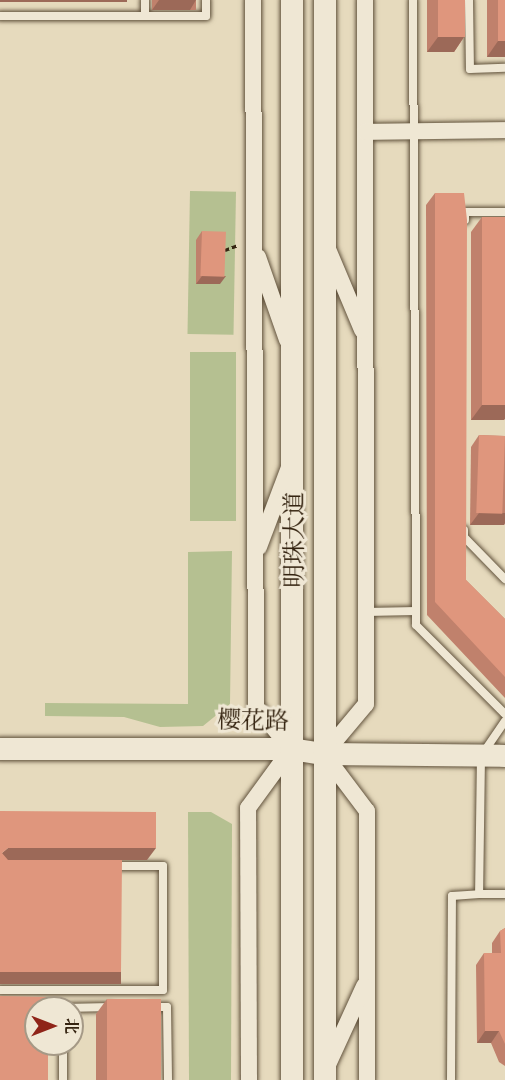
<!DOCTYPE html>
<meta charset="utf-8">
<style>
body{margin:0}
#map{position:relative;width:505px;height:1080px;overflow:hidden;background:#e6dabd;font-family:Vollkorn,"Noto Serif SC",serif}
div>[style]{position:absolute}
.green>*{inset:0;background:#b5c091;transform-origin:0 0}
.path>*{height:3px;margin-top:-1.5px;transform-origin:0;background:repeating-linear-gradient(90deg,#352411 0 4.5px,transparent 0 7.5px)}
.roads{filter:drop-shadow(0 0 2px #61523c) drop-shadow(0 0 2px #61523c)}
.lane>*{height:8px;margin:-4px;padding:0 4px;transform-origin:4px;border-radius:4px;background:#efe7d4}
.street>*{height:16px;margin:-8px;padding:0 8px;transform-origin:8px;border-radius:8px;background:#efe7d4}
.secondary>*{height:22px;margin:-11px;padding:0 11px;transform-origin:11px;border-radius:11px;background:#efe7d4}
.wall>*{inset:0;background:#c0816c;transform-origin:0 0}
.shaded-wall>*{inset:0;background:#9c6958;transform-origin:0 0}
.building>*{inset:0;background:#df967d;transform-origin:0 0}
span{translate:-50% -50%;white-space:nowrap;text-align:center;line-height:1.15;-webkit-text-stroke:6px #efe7d4;paint-order:stroke}
.street-label{font-size:24px;color:#352411}
.north{position:absolute;left:24px;top:996px;width:60px;height:60px;box-sizing:border-box;background:#efe7d4;border:2px solid #a59986;border-radius:50%;rotate:90deg;font-size:16px;font-weight:700;line-height:24px;text-align:center;color:#352411}
.north::after{content:'';display:block;margin:auto;width:21px;height:27px;background:#8f2418;clip-path:polygon(50% 0,100% 100%,50% 72%,0 100%)}
</style>
<div id="map">
<div class="green">
<div style="left:190px;top:191px;width:46px;height:143px;rotate:1deg"></div>
<div style="left:190px;top:352px;width:46px;height:169px"></div>
<div style="clip-path:polygon(232px 551px,230px 704px,203px 726px,160px 727px,124px 717px,45px 716px,45px 703px,188px 704px,188px 552px)"></div>
<div style="clip-path:polygon(188px 812px,211px 812px,232px 824px,231px 1080px,189px 1080px)"></div>
</div>
<div class="path">
<div style="left:225px;top:250px;width:14px;rotate:-21deg"></div>
</div>
<div class="roads">
<div class="lane">
<div style="left:413px;top:0;width:625px;rotate:89.72deg"></div>
<div style="left:416px;top:625px;width:126px;rotate:45deg"></div>
<div style="left:469px;top:0;width:69px;rotate:89.2deg"></div>
<div style="left:470px;top:69px;width:35px;rotate:-2deg"></div>
<div style="left:0;top:16px;width:206px"></div>
<div style="left:206px;top:16px;width:16px;rotate:-90deg"></div>
<div style="left:145px;top:16px;width:16px;rotate:-90deg"></div>
<div style="left:465px;top:220px;width:8px;rotate:-90deg"></div>
<div style="left:465px;top:212px;width:40px"></div>
<div style="left:464px;top:530px;width:7px;rotate:90deg"></div>
<div style="left:464px;top:537px;width:59px;rotate:45.7deg"></div>
<div style="left:366px;top:612px;width:50px;rotate:-1.1deg"></div>
<div style="left:505px;top:721px;width:42px;rotate:124.4deg"></div>
<div style="left:481px;top:756px;width:138px;rotate:90.8deg"></div>
<div style="left:479px;top:894px;width:26px"></div>
<div style="left:0;top:990px;width:163px"></div>
<div style="left:163px;top:990px;width:124px;rotate:-90deg"></div>
<div style="left:163px;top:866px;width:51px;rotate:180deg"></div>
<div style="left:40px;top:1006px;width:23px"></div>
<div style="left:151px;top:1007px;width:16px"></div>
<div style="left:167px;top:1007px;width:73px;rotate:89.2deg"></div>
<div style="left:63px;top:1008px;width:48px;rotate:-1.2deg"></div>
<div style="left:63px;top:1044px;width:36px;rotate:90deg"></div>
<div style="left:451px;top:1080px;width:184px;rotate:-89.7deg"></div>
<div style="left:452px;top:896px;width:27px;rotate:-4deg"></div>
</div>
<div class="street">
<div style="left:365px;top:0;width:704px;rotate:89.92deg"></div>
<div style="left:366px;top:704px;width:65px;rotate:130deg"></div>
<div style="left:324px;top:754px;width:71px;rotate:53deg"></div>
<div style="left:367px;top:811px;width:269px;rotate:90deg"></div>
<div style="left:365px;top:132px;width:140px;rotate:-0.8deg"></div>
<div style="left:328px;top:249px;width:88px;rotate:67.2deg"></div>
<div style="left:258px;top:257px;width:88px;rotate:70.7deg"></div>
<div style="left:259px;top:547px;width:82px;rotate:-69.4deg"></div>
<div style="left:327px;top:1067px;width:89px;rotate:-65.4deg"></div>
<div style="left:249px;top:1080px;width:272px;rotate:-90.2deg"></div>
<div style="left:248px;top:808px;width:73px;rotate:-53.9deg"></div>
<div style="left:291px;top:749px;width:55px;rotate:-129.8deg"></div>
<div style="left:256px;top:707px;width:707px;rotate:-90.24deg"></div>
</div>
<div class="secondary">
<div style="left:0;top:749px;width:291px"></div>
<div style="left:291px;top:749px;width:33px;rotate:9deg"></div>
<div style="left:324px;top:754px;width:181px;rotate:0.6deg"></div>
<div style="left:292px;top:1080px;width:1080px;rotate:-90deg"></div>
<div style="left:325px;top:1080px;width:1080px;rotate:-90deg"></div>
</div>
</div>
<div class="wall">
<div style="left:152px;top:0;width:44px;height:10px"></div>
<div style="clip-path:polygon(427px 0,465px 0,464px 37px,454px 52px,427px 52px)"></div>
<div style="left:487px;top:0;width:18px;height:57px"></div>
<div style="clip-path:polygon(435px 193px,466px 580px,505px 619px,505px 698px,427px 615px,426px 205px)"></div>
<div style="clip-path:polygon(482px 217px,505px 217px,504px 420px,471px 420px,471px 232px)"></div>
<div style="clip-path:polygon(202px 231px,220px 284px,196px 284px,196px 240px)"></div>
<div style="clip-path:polygon(479px 435px,505px 436px,505px 523px,504px 525px,470px 525px,471px 447px)"></div>
<div style="clip-path:polygon(505px 928px,505px 1066px,499px 1062px,491px 1043px,477px 1043px,476px 965px,484px 953px,492px 953px,492px 943px,500px 931px)"></div>
<div style="clip-path:polygon(107px 999px,160px 1080px,96px 1080px,96px 1014px)"></div>
</div>
<div class="shaded-wall">
<div style="left:0;top:0;width:127px;height:2px"></div>
<div style="clip-path:polygon(159px 0,196px 0,190px 10px,152px 10px)"></div>
<div style="clip-path:polygon(438px 37px,464px 37px,454px 52px,427px 52px)"></div>
<div style="clip-path:polygon(498px 41px,505px 41px,505px 57px,487px 57px)"></div>
<div style="clip-path:polygon(202px 276px,226px 276px,220px 284px,196px 284px)"></div>
<div style="clip-path:polygon(482px 405px,505px 405px,505px 419px,504px 420px,471px 420px)"></div>
<div style="clip-path:polygon(479px 513px,505px 513px,505px 523px,504px 525px,470px 525px)"></div>
<div style="clip-path:polygon(8px 848px,156px 848px,147px 860px,0 860px,2px 853px)"></div>
<div style="left:0;top:972px;width:121px;height:12px"></div>
<div style="clip-path:polygon(485px 1031px,499px 1031px,491px 1043px,477px 1043px)"></div>
</div>
<div class="building">
<div style="left:438px;top:0;width:27px;height:37px"></div>
<div style="left:498px;top:0;width:7px;height:41px"></div>
<div style="clip-path:polygon(435px 193px,464px 193px,467px 220px,466px 580px,505px 619px,505px 677px,435px 602px)"></div>
<div style="left:482px;top:217px;width:23px;height:188px"></div>
<div style="left:202px;top:231px;width:24px;height:45px;rotate:2deg"></div>
<div style="left:479px;top:435px;width:26px;height:78px;rotate:2deg"></div>
<div style="clip-path:polygon(0 811px,156px 812px,156px 848px,8px 848px,2px 853px,8px 860px,122px 860px,121px 972px,0 972px)"></div>
<div style="clip-path:polygon(505px 928px,505px 1044px,499px 1031px,485px 1031px,484px 953px,501px 953px,500px 931px)"></div>
<div style="clip-path:polygon(0 996px,48px 997px,48px 1008px,36px 1008px,36px 1044px,48px 1044px,48px 1080px,0 1080px)"></div>
<div style="left:107px;top:999px;width:54px;height:81px"></div>
</div>
<div class="street-label">
<span style="left:297px;top:540px;rotate:-90deg">明珠大道</span>
<span style="left:253px;top:723px;rotate:1deg">樱花路</span>
</div>
<div class="north">北</div>
</div>
